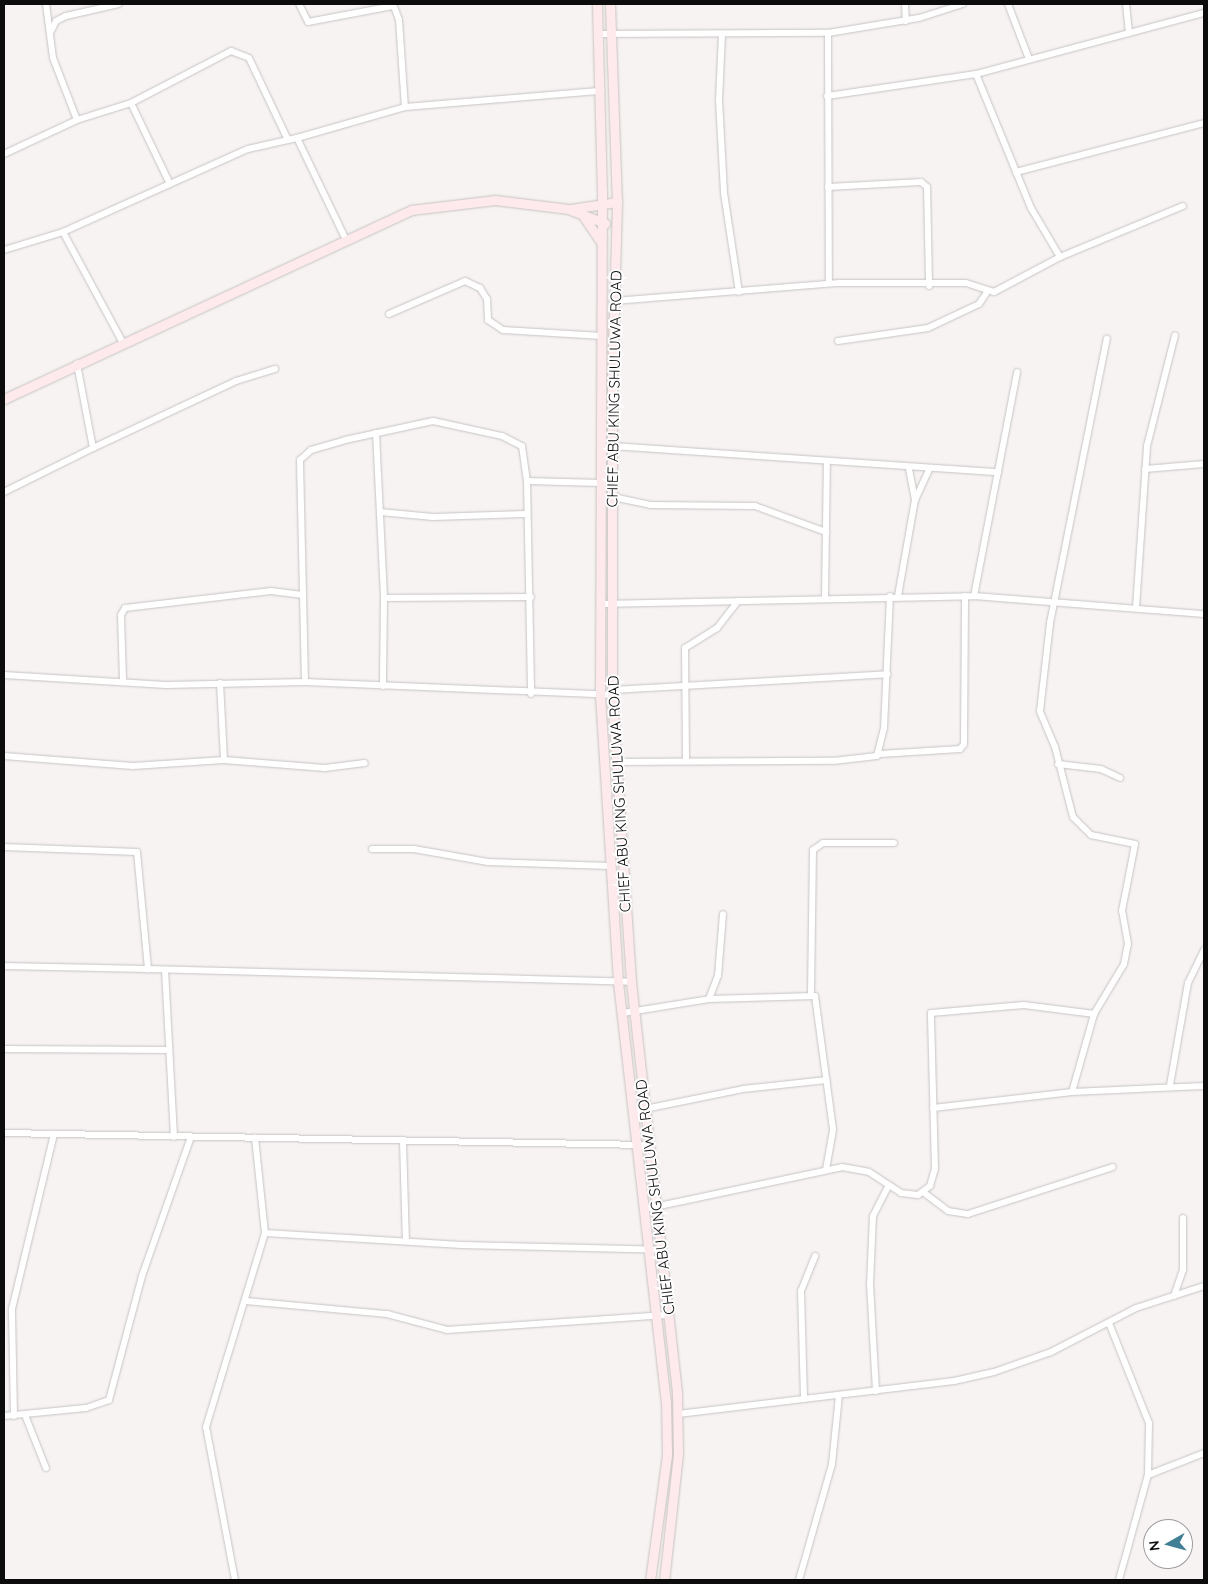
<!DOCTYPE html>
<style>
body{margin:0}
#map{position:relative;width:1208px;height:1584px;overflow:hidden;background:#f7f3f3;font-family:Quicksand,sans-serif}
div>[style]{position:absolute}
.roads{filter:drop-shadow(0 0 1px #c7c3c3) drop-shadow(0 0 1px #c7c3c3)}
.street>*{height:6px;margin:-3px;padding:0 3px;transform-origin:3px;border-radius:3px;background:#fff}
.secondary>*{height:9px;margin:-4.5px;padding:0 4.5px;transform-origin:4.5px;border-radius:4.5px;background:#feeaec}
span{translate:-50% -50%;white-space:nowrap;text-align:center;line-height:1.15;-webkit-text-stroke:4px #fff;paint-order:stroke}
.street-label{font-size:15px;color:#0d0c0c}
.frame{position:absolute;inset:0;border:5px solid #0d0c0c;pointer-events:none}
.north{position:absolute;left:1143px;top:1519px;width:50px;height:50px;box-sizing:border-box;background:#fff;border:1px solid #9e9e9e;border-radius:50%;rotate:263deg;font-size:14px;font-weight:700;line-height:20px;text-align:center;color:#0d0c0c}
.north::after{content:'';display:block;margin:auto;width:18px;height:22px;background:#417f94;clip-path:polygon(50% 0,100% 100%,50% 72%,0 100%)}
</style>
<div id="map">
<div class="roads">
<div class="street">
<div style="left:46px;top:4px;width:54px;rotate:82.6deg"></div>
<div style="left:53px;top:58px;width:66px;rotate:68.8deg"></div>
<div style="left:299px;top:4px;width:20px;rotate:63deg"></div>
<div style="left:308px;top:22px;width:86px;rotate:-10.7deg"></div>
<div style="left:393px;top:4px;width:17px;rotate:69deg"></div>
<div style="left:399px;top:20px;width:87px;rotate:86.1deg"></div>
<div style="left:905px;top:4px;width:17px;rotate:87deg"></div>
<div style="left:1008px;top:4px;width:59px;rotate:69.1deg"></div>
<div style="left:1126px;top:4px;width:29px;rotate:84deg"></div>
<div style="left:50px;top:33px;width:13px;rotate:-63deg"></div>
<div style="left:56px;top:21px;width:11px;rotate:-27deg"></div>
<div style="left:66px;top:16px;width:54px;rotate:-12.8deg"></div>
<div style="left:828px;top:33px;width:250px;rotate:89.8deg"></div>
<div style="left:599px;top:34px;width:229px;rotate:-0.3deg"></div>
<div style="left:828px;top:33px;width:92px;rotate:-9.4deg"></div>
<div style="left:919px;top:18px;width:46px;rotate:-17.7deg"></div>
<div style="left:722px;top:34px;width:66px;rotate:92.6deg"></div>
<div style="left:719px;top:100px;width:93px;rotate:86.9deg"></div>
<div style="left:724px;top:193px;width:100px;rotate:81.4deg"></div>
<div style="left:976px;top:74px;width:145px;rotate:67.7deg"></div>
<div style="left:1031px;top:208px;width:57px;rotate:59.4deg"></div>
<div style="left:827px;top:96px;width:151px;rotate:-8.4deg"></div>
<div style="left:976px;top:74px;width:236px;rotate:-15deg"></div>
<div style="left:131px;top:103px;width:90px;rotate:64.3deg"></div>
<div style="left:297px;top:138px;width:112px;rotate:-16deg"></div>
<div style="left:405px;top:107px;width:197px;rotate:-4.7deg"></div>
<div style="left:4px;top:154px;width:81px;rotate:-25deg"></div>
<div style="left:77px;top:120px;width:57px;rotate:-17.5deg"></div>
<div style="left:131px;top:103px;width:113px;rotate:-27.5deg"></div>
<div style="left:231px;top:51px;width:19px;rotate:21deg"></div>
<div style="left:249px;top:58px;width:89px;rotate:64.6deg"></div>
<div style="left:1016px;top:172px;width:194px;rotate:-14.6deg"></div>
<div style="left:828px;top:187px;width:93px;rotate:-3.1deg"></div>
<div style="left:921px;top:182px;width:8px;rotate:40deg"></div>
<div style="left:927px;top:187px;width:99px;rotate:88.8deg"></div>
<div style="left:63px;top:232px;width:203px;rotate:-24.2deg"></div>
<div style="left:248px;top:149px;width:50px;rotate:-12.7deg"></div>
<div style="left:297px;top:138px;width:113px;rotate:64.3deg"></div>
<div style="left:4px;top:250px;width:62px;rotate:-17deg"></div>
<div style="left:63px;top:232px;width:126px;rotate:61.6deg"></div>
<div style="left:614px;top:301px;width:226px;rotate:-4.6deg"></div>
<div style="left:839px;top:283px;width:127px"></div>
<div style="left:966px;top:283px;width:29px;rotate:18deg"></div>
<div style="left:994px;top:292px;width:75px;rotate:-27.9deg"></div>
<div style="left:1060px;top:257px;width:133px;rotate:-22.5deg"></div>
<div style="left:389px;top:314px;width:83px;rotate:-23.5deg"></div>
<div style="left:465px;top:281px;width:17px;rotate:25deg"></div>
<div style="left:480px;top:288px;width:13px;rotate:58deg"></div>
<div style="left:487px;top:299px;width:21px;rotate:87deg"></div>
<div style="left:488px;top:320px;width:18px;rotate:34deg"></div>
<div style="left:503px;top:330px;width:99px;rotate:3.5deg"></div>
<div style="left:838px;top:341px;width:91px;rotate:-8.2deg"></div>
<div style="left:928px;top:328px;width:56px;rotate:-25.2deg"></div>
<div style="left:979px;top:304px;width:14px;rotate:-56deg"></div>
<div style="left:376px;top:433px;width:165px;rotate:87.2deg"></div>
<div style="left:384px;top:598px;width:88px;rotate:90.7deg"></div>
<div style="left:612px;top:446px;width:387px;rotate:3.9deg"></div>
<div style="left:93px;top:448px;width:158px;rotate:-25.1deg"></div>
<div style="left:236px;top:381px;width:41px;rotate:-17.1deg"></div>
<div style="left:909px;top:469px;width:32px;rotate:79deg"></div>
<div style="left:1145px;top:469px;width:59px;rotate:-4.8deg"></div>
<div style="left:527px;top:481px;width:74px;rotate:1.5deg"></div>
<div style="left:4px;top:492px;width:99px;rotate:-26.3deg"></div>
<div style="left:93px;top:448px;width:86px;rotate:-100.8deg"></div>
<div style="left:613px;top:497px;width:38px;rotate:12deg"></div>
<div style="left:650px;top:505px;width:105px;rotate:0.5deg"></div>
<div style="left:755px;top:506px;width:76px;rotate:20.1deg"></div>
<div style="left:380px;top:512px;width:53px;rotate:5.4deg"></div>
<div style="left:433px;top:517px;width:92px;rotate:-1.9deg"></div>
<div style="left:898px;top:596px;width:97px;rotate:-80deg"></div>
<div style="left:915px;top:500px;width:33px;rotate:-65deg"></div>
<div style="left:974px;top:596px;width:228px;rotate:-79.1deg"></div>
<div style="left:384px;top:598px;width:147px;rotate:-0.4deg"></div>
<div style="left:825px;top:598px;width:137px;rotate:-89.2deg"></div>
<div style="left:601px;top:604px;width:373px;rotate:-1.2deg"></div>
<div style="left:974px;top:596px;width:231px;rotate:4.5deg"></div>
<div style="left:1136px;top:608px;width:162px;rotate:-86.1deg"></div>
<div style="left:1147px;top:446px;width:114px;rotate:-75.8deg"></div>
<div style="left:4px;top:675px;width:162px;rotate:3.5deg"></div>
<div style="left:166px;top:685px;width:139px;rotate:-1.2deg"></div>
<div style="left:305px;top:682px;width:307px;rotate:2.4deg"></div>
<div style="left:123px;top:679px;width:64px;rotate:-91.8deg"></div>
<div style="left:121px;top:615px;width:8px;rotate:-60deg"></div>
<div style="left:125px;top:608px;width:147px;rotate:-6.6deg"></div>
<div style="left:271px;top:591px;width:32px;rotate:7deg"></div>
<div style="left:305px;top:682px;width:222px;rotate:-91.3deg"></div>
<div style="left:300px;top:460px;width:15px;rotate:-42deg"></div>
<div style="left:311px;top:450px;width:35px;rotate:-16deg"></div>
<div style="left:345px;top:440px;width:90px;rotate:-12.2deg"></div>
<div style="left:433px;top:421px;width:71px;rotate:12.3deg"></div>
<div style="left:502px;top:436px;width:22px;rotate:27deg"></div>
<div style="left:522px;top:446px;width:35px;rotate:82deg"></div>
<div style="left:527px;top:481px;width:213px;rotate:88.9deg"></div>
<div style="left:220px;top:683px;width:77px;rotate:87deg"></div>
<div style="left:613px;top:690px;width:275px;rotate:-3.3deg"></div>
<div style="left:880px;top:754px;width:80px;rotate:-3.6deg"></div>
<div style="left:960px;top:749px;width:6px;rotate:-51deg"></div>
<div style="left:964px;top:744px;width:148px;rotate:-89.6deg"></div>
<div style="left:4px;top:756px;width:129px;rotate:4.4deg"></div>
<div style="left:133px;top:766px;width:91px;rotate:-3.8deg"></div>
<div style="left:224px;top:760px;width:101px;rotate:4.5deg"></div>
<div style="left:325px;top:768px;width:40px;rotate:-7.1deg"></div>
<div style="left:686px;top:761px;width:113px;rotate:-90.5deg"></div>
<div style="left:685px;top:648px;width:38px;rotate:-32deg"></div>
<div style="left:717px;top:628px;width:34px;rotate:-52deg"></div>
<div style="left:615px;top:762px;width:218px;rotate:-0.3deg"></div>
<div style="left:833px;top:761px;width:44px;rotate:-6.5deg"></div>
<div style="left:877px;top:756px;width:29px;rotate:-76deg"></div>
<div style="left:884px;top:728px;width:132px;rotate:-87.4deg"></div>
<div style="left:1058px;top:764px;width:43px;rotate:6.6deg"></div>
<div style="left:1101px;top:769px;width:21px;rotate:25deg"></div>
<div style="left:4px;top:847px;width:133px;rotate:2.2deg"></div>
<div style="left:137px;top:852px;width:118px;rotate:84.6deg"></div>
<div style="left:148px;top:969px;width:144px;rotate:-178.8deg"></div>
<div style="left:372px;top:849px;width:42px"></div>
<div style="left:414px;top:849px;width:75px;rotate:10deg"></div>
<div style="left:488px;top:862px;width:122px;rotate:1.9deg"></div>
<div style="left:148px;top:969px;width:483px;rotate:1.5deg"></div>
<div style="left:165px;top:970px;width:167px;rotate:86.9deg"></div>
<div style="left:811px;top:993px;width:143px;rotate:-89.2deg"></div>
<div style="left:813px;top:850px;width:12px;rotate:-35deg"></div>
<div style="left:823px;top:843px;width:71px"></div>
<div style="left:709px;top:999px;width:25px;rotate:-69deg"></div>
<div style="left:718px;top:976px;width:62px;rotate:-85.4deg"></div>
<div style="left:623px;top:1013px;width:87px;rotate:-9.2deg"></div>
<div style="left:709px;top:999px;width:106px;rotate:-1.6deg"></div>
<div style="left:815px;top:996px;width:135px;rotate:82.3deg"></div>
<div style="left:833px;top:1130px;width:40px;rotate:100deg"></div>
<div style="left:4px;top:1049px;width:165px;rotate:0.3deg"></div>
<div style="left:1170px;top:1085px;width:104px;rotate:-80deg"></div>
<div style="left:1188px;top:983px;width:37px;rotate:-64deg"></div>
<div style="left:1072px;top:1092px;width:81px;rotate:-74.2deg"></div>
<div style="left:1094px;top:1014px;width:58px;rotate:-59deg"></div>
<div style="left:1124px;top:964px;width:20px;rotate:-79deg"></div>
<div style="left:1128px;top:944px;width:34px;rotate:-100deg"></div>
<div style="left:1122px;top:911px;width:68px;rotate:-79deg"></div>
<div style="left:1135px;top:844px;width:45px;rotate:-168.4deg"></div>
<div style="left:1091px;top:835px;width:25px;rotate:-135deg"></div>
<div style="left:1073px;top:817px;width:72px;rotate:-104.4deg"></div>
<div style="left:1055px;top:747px;width:39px;rotate:-113deg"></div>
<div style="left:1040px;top:711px;width:89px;rotate:-83.5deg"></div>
<div style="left:1050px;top:623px;width:290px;rotate:-78.7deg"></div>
<div style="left:933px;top:1108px;width:140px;rotate:-6.6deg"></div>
<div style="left:1072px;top:1092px;width:132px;rotate:-2.6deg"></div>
<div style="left:635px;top:1111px;width:110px;rotate:-11.5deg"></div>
<div style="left:743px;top:1089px;width:84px;rotate:-6.1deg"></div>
<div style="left:4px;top:1133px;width:644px;rotate:1.07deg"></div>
<div style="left:403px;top:1142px;width:99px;rotate:88.3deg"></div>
<div style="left:923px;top:1192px;width:31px;rotate:37deg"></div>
<div style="left:948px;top:1211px;width:20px;rotate:9deg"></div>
<div style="left:968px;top:1214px;width:152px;rotate:-18deg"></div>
<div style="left:645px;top:1209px;width:201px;rotate:-12deg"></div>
<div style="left:842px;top:1167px;width:27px;rotate:10deg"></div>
<div style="left:869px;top:1172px;width:38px;rotate:33deg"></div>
<div style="left:901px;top:1193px;width:17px;rotate:7deg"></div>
<div style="left:918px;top:1195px;width:15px;rotate:-37deg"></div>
<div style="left:930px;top:1186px;width:18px;rotate:-74deg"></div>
<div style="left:935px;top:1169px;width:156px;rotate:-91.5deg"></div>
<div style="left:931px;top:1013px;width:93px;rotate:-4.9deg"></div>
<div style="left:1024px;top:1005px;width:71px;rotate:7.3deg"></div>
<div style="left:265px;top:1233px;width:197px;rotate:3.5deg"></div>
<div style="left:462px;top:1245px;width:199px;rotate:1.4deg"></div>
<div style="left:1174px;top:1296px;width:28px;rotate:-71deg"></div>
<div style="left:1183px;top:1270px;width:52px;rotate:-90deg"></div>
<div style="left:246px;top:1301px;width:142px;rotate:5.3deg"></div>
<div style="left:387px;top:1314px;width:62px;rotate:14.9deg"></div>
<div style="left:447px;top:1330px;width:223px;rotate:-3.9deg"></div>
<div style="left:1109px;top:1323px;width:108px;rotate:68.2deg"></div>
<div style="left:1149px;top:1423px;width:52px;rotate:91.1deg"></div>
<div style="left:876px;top:1391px;width:107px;rotate:-93.2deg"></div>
<div style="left:870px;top:1284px;width:68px;rotate:-87.5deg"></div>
<div style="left:873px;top:1216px;width:35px;rotate:-63deg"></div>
<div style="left:804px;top:1399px;width:108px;rotate:-91.6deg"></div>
<div style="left:801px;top:1291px;width:38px;rotate:-68deg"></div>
<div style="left:678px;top:1414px;width:278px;rotate:-6.8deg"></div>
<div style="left:954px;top:1381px;width:41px;rotate:-12.7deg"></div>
<div style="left:994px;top:1372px;width:60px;rotate:-19.3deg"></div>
<div style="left:1051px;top:1352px;width:96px;rotate:-27.4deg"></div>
<div style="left:1136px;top:1308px;width:71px;rotate:-17.9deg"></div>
<div style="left:25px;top:1415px;width:57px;rotate:68.4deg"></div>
<div style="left:4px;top:1416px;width:82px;rotate:-5.6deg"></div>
<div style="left:86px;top:1408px;width:24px;rotate:-19deg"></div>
<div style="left:109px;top:1400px;width:128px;rotate:-75.1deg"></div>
<div style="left:142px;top:1276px;width:147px;rotate:-70.6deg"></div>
<div style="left:14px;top:1416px;width:107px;rotate:-91.1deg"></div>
<div style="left:12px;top:1309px;width:180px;rotate:-76.5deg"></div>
<div style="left:235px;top:1580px;width:156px;rotate:-100.7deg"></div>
<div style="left:206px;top:1427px;width:203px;rotate:-73.1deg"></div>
<div style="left:265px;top:1233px;width:96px;rotate:-96deg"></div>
<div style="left:799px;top:1580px;width:121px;rotate:-74.1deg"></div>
<div style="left:832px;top:1464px;width:69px;rotate:-84.2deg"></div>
<div style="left:1119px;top:1580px;width:109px;rotate:-74.6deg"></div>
<div style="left:1148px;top:1475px;width:60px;rotate:-21.4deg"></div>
</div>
<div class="secondary">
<div style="left:597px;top:4px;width:187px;rotate:88.5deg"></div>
<div style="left:602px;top:191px;width:504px;rotate:90.23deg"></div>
<div style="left:600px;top:695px;width:288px;rotate:86.4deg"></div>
<div style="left:618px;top:982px;width:422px;rotate:83.5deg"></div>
<div style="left:666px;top:1401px;width:54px;rotate:88.9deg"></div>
<div style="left:667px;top:1455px;width:126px;rotate:97.7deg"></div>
<div style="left:610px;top:4px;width:198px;rotate:88deg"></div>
<div style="left:617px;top:202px;width:175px;rotate:91.6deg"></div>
<div style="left:612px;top:377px;width:318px;rotate:90deg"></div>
<div style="left:612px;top:695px;width:288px;rotate:86.2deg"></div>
<div style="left:631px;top:982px;width:414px;rotate:83.6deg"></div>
<div style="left:677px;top:1393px;width:61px;rotate:89.1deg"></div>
<div style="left:678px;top:1454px;width:127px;rotate:96.3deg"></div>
<div style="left:571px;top:209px;width:47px;rotate:-8.7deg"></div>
<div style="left:584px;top:217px;width:29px;rotate:56deg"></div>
<div style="left:4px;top:399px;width:449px;rotate:-24.9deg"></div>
<div style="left:411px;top:210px;width:85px;rotate:-6.8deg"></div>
<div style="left:495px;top:200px;width:74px;rotate:7deg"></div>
<div style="left:568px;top:209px;width:40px;rotate:21deg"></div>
</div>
</div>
<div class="street-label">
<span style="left:614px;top:389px;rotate:-89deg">CHIEF ABU KING SHULUWA ROAD</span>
<span style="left:619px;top:794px;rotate:-93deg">CHIEF ABU KING SHULUWA ROAD</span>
<span style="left:655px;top:1197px;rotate:-97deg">CHIEF ABU KING SHULUWA ROAD</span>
</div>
<div class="frame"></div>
<div class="north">N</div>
</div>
